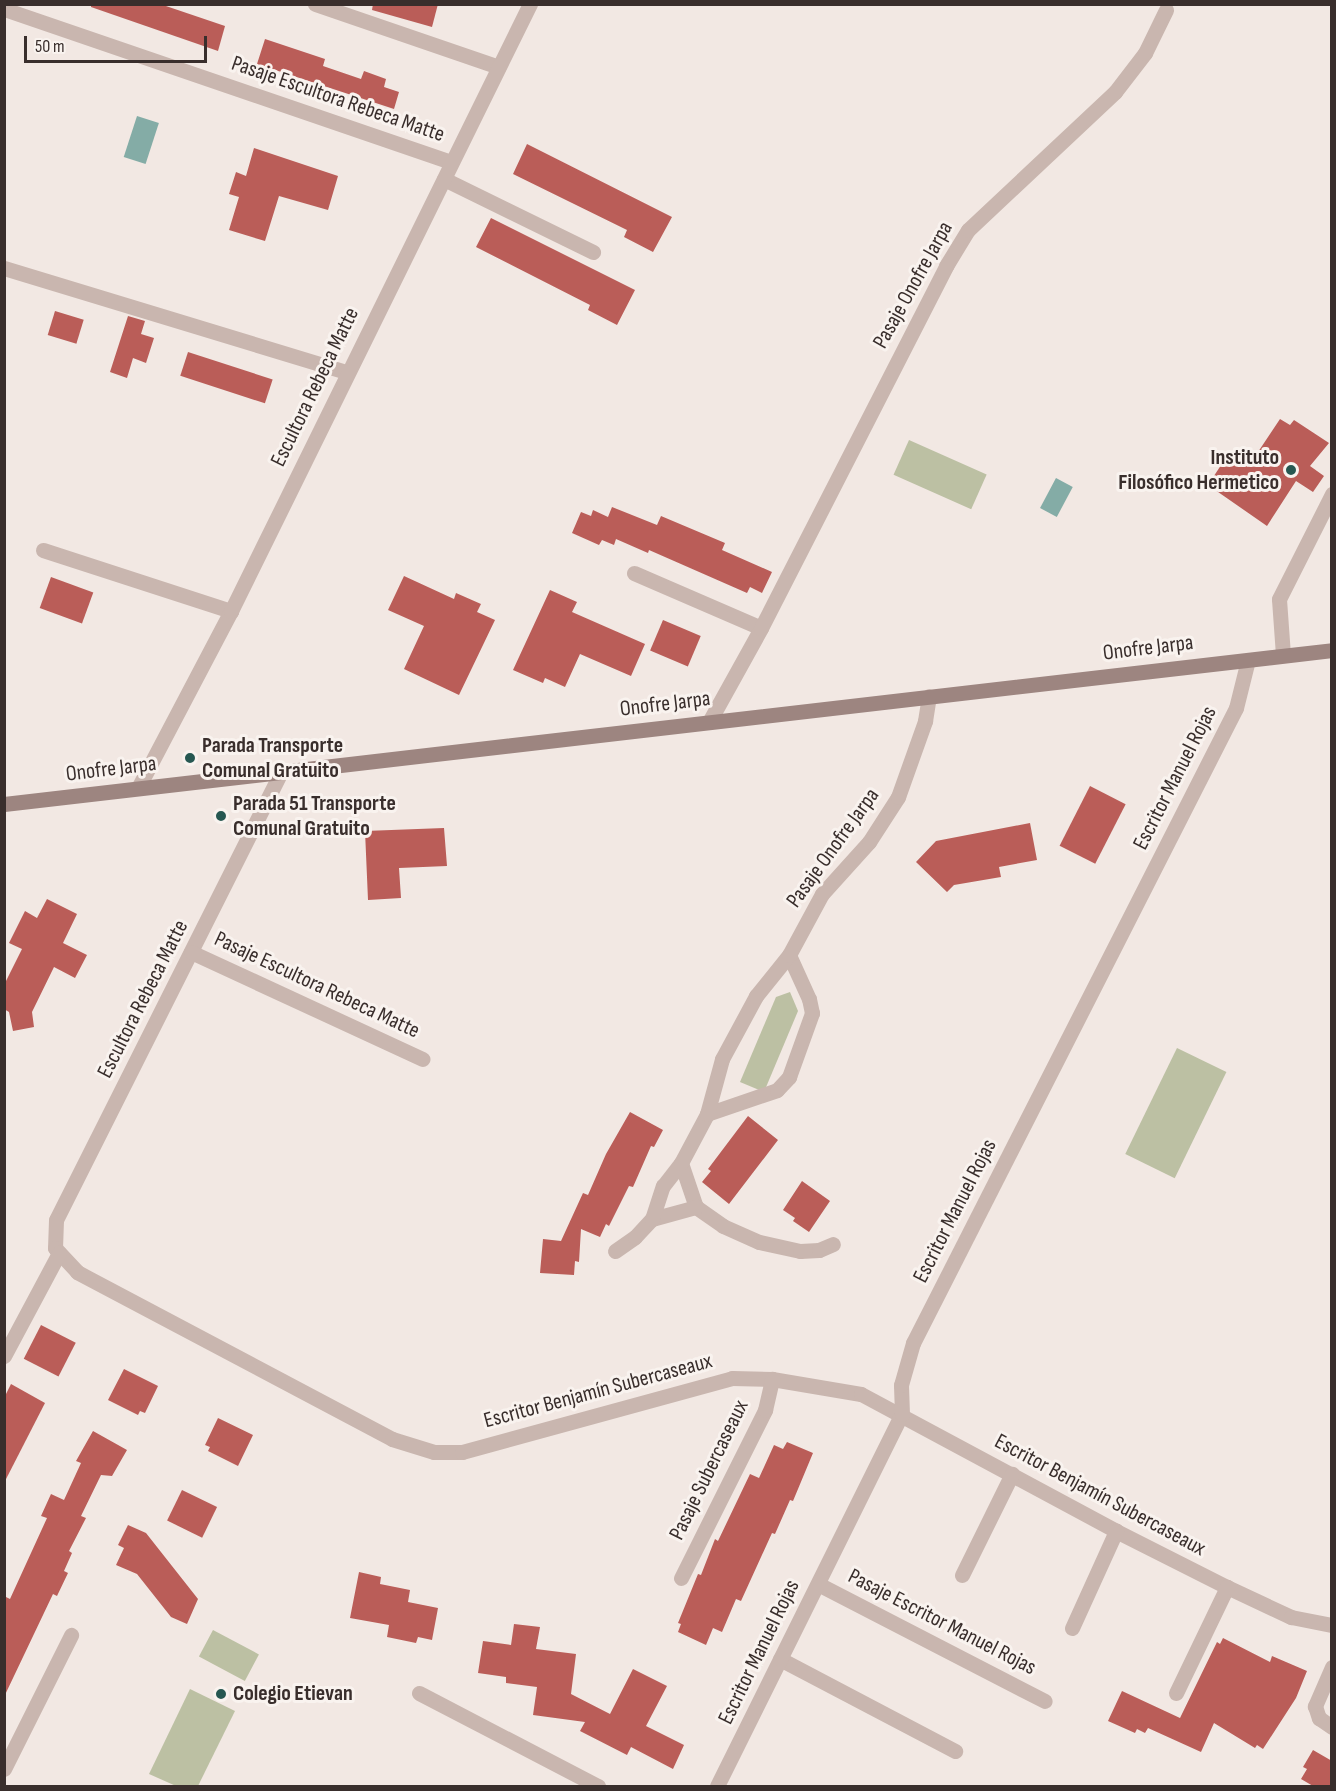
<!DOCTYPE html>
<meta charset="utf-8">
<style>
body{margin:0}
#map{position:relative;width:1336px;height:1791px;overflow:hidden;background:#f2e8e3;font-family:"Sofia Sans Condensed",sans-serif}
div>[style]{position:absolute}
.green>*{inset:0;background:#bcc0a3;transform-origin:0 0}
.water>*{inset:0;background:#84aca6;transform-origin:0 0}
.building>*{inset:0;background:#ba5d58;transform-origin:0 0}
.street>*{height:15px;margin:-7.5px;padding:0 7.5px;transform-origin:7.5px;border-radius:7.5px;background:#c9b6af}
.secondary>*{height:15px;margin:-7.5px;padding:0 7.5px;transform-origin:7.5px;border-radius:7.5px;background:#9d8580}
.dots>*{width:16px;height:16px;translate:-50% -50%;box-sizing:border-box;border:3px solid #f9f3ef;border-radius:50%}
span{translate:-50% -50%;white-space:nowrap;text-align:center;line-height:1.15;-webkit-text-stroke:6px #f9f3ef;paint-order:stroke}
.street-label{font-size:22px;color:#392e2c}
.poi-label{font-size:22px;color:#392e2c;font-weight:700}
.right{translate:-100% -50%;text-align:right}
.left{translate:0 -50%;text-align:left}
.frame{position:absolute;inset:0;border:6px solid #392e2c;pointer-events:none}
.scale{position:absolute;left:24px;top:36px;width:183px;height:27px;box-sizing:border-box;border:3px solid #392e2c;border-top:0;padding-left:8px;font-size:18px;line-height:21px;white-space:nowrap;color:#392e2c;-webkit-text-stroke:4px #f9f3ef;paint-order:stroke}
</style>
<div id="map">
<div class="green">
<div style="left:909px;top:440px;width:85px;height:38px;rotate:24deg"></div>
<div style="clip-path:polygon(790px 992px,798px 1011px,764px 1092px,740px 1082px,776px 997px)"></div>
<div style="left:1177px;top:1048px;width:55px;height:118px;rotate:26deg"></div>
<div style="left:213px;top:1630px;width:52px;height:30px;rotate:28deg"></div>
<div style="clip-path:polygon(190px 1689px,235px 1711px,198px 1786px,176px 1786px,149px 1774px)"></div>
</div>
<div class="water">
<div style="left:137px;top:116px;width:23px;height:43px;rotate:18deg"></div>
<div style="left:1056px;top:478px;width:19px;height:34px;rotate:28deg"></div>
</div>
<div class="building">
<div style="clip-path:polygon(91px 4px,160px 4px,225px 26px,218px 51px,91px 7px)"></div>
<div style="clip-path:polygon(373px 4px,438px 4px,432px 27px,372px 10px)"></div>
<div style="clip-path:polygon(265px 39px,325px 59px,323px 66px,361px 79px,364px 71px,386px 79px,384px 87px,399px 92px,394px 109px,257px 64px)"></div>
<div style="clip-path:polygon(527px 144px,672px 217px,653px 252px,624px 237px,627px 230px,513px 174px)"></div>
<div style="clip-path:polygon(254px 148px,338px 176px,328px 210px,279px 196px,265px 241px,229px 230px,239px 197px,229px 194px,236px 172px,246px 176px)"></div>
<div style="clip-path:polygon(491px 218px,635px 290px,617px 325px,588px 310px,590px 305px,476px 247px)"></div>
<div style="left:55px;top:311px;width:30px;height:25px;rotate:17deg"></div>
<div style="clip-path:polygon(128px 316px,145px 321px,141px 334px,154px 338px,146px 363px,133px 358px,127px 378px,110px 372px)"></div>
<div style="left:188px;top:352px;width:89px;height:25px;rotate:18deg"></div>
<div style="clip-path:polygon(1280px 419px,1290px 425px,1294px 420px,1329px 443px,1310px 466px,1324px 476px,1313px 492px,1296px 481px,1267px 526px,1208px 485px,1229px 453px,1248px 467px)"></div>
<div style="clip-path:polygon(612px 507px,657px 525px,661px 516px,725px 543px,722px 550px,772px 572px,762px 593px,750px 587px,747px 593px,649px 550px,648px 553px,616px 539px,614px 545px,602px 540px,599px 545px,572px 533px,581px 512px,591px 516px,593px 510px,608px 517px)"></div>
<div style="clip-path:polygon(404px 576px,454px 599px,456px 593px,481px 604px,477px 612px,495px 620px,459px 695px,404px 669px,424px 626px,388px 610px)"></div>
<div style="left:51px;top:577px;width:45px;height:33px;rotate:20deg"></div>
<div style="clip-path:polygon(550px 590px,577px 602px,572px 612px,645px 644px,631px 676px,580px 654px,565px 687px,545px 678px,543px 683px,513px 670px)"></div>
<div style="left:663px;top:620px;width:41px;height:33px;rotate:23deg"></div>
<div style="left:1090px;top:786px;width:40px;height:67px;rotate:27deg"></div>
<div style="clip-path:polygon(1030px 823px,1037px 860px,999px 867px,1001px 877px,954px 885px,947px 892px,916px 862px,936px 841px)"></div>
<div style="clip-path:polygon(444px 828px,447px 866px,399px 868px,401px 898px,368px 900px,365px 831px)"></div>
<div style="clip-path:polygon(47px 899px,77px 914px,63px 943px,87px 955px,75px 978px,54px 967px,32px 1012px,34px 1027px,13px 1031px,9px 1012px,4px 1009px,4px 985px,22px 949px,9px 943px,25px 911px,37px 918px)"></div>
<div style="clip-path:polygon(630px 1112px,663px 1130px,654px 1147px,651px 1146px,633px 1187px,629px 1186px,609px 1226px,606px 1224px,600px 1237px,581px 1229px,579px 1262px,575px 1261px,574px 1275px,540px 1273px,543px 1239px,561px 1241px,583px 1193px,588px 1195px,606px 1154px)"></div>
<div style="clip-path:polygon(748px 1116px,778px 1140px,729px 1204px,702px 1182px,711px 1171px,708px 1169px)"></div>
<div style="clip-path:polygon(802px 1181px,830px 1201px,809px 1232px,793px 1221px,795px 1218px,783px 1210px)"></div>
<div style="left:41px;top:1325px;width:39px;height:38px;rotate:27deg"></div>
<div style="clip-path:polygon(124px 1369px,158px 1386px,145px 1413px,140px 1411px,138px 1415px,108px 1400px)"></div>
<div style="clip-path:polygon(11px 1384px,45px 1403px,4px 1483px,4px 1398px)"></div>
<div style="clip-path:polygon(218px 1418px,253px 1435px,238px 1466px,208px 1451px,210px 1447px,205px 1445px)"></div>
<div style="clip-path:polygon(93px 1431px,127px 1450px,112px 1476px,101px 1475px,81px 1516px,86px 1518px,69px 1551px,72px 1553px,64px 1571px,68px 1573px,57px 1596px,53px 1594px,4px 1697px,4px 1596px,10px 1599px,47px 1518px,41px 1516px,51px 1494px,64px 1500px,81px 1463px,76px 1461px)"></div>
<div style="clip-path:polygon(787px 1442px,813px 1453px,793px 1501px,790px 1500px,775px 1534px,772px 1533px,741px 1601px,736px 1599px,722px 1632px,713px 1628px,706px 1645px,678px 1632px,681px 1624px,678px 1623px,698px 1574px,701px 1575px,715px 1539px,718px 1541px,750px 1474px,759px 1478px,774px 1445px,783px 1449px)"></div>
<div style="left:182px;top:1490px;width:39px;height:34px;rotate:26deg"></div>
<div style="clip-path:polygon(128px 1525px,146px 1533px,198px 1599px,187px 1624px,171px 1617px,137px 1574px,116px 1565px,124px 1548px,118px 1545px)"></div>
<div style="clip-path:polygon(359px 1572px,381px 1577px,380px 1584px,410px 1590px,408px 1602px,438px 1608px,432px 1640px,418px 1637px,416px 1643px,387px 1637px,389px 1625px,350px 1618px)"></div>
<div style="clip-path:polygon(514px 1624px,540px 1627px,536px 1649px,576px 1654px,571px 1694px,610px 1714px,633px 1669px,667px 1686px,646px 1726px,684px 1745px,673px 1769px,631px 1747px,627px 1755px,580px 1731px,585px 1722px,533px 1715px,537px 1687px,506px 1683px,506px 1677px,478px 1673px,483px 1641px,511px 1645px)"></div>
<div style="clip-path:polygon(1223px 1638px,1270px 1662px,1272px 1656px,1307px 1671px,1296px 1698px,1263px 1749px,1257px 1745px,1255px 1748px,1214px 1723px,1201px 1752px,1148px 1728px,1145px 1733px,1137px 1729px,1135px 1733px,1108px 1721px,1122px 1691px,1180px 1718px,1217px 1642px,1220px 1644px)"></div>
<div style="clip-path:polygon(1313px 1750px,1332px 1761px,1332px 1786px,1313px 1786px,1301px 1779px,1307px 1769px,1303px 1767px)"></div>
</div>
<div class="street">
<div style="left:315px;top:4px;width:194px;rotate:18.9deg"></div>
<div style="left:4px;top:9px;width:472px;rotate:18.9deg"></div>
<div style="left:444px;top:179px;width:166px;rotate:26.1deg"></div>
<div style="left:4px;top:268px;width:358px;rotate:16.9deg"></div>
<div style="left:43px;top:550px;width:198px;rotate:18deg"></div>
<div style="left:634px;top:573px;width:138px;rotate:23.4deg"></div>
<div style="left:1283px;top:655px;width:56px;rotate:-94.1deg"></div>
<div style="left:1279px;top:599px;width:118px;rotate:-63.2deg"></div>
<div style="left:709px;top:722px;width:107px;rotate:-61deg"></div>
<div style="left:761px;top:628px;width:407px;rotate:-62.9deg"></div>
<div style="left:946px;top:266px;width:42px;rotate:-58.6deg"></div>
<div style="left:968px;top:230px;width:202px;rotate:-43.2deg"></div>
<div style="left:1115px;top:92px;width:49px;rotate:-52.4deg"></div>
<div style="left:1145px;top:53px;width:48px;rotate:-64deg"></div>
<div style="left:281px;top:772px;width:501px;rotate:116.67deg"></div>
<div style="left:56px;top:1220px;width:28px;rotate:92deg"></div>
<div style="left:55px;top:1248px;width:33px;rotate:47deg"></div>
<div style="left:77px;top:1272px;width:357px;rotate:27.9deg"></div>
<div style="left:392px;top:1439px;width:44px;rotate:17.2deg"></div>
<div style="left:434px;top:1452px;width:28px"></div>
<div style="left:462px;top:1452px;width:280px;rotate:-15.3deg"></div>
<div style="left:732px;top:1378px;width:40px;rotate:1.4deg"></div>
<div style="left:772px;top:1379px;width:90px;rotate:9.6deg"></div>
<div style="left:861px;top:1394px;width:289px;rotate:28.2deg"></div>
<div style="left:1116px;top:1531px;width:124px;rotate:26.8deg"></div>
<div style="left:1227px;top:1587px;width:71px;rotate:25.1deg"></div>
<div style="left:1291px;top:1617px;width:42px;rotate:11deg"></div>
<div style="left:138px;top:788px;width:200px;rotate:-62.3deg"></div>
<div style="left:231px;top:611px;width:677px;rotate:-63.78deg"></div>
<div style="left:191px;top:952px;width:255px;rotate:24.8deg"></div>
<div style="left:707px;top:1114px;width:74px;rotate:-18.9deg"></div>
<div style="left:777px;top:1090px;width:18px;rotate:-47deg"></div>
<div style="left:789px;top:1077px;width:68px;rotate:-70.2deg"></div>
<div style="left:812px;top:1013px;width:14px;rotate:-102deg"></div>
<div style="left:809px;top:999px;width:48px;rotate:-114.4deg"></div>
<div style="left:681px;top:1163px;width:46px;rotate:71.2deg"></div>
<div style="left:696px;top:1207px;width:33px;rotate:35deg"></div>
<div style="left:723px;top:1226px;width:39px;rotate:24deg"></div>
<div style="left:759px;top:1242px;width:42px;rotate:12.4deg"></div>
<div style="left:800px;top:1251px;width:19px;rotate:-3deg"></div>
<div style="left:819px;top:1250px;width:15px;rotate:-23deg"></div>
<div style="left:652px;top:1219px;width:46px;rotate:-15.3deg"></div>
<div style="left:615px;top:1251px;width:24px;rotate:-35deg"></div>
<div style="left:635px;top:1237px;width:25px;rotate:-47deg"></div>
<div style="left:652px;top:1219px;width:35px;rotate:-72deg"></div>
<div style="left:663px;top:1186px;width:29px;rotate:-52deg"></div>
<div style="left:681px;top:1163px;width:55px;rotate:-62deg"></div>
<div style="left:707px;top:1114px;width:57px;rotate:-74.7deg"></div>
<div style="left:722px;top:1059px;width:72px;rotate:-61.6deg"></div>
<div style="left:756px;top:996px;width:53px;rotate:-51.2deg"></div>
<div style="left:789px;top:955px;width:69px;rotate:-61.6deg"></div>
<div style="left:822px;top:894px;width:70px;rotate:-47.9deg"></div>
<div style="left:869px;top:842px;width:54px;rotate:-57.2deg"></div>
<div style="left:898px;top:797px;width:81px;rotate:-70.4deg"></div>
<div style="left:925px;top:721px;width:25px;rotate:-81deg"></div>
<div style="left:4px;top:1356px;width:117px;rotate:-61.9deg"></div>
<div style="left:962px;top:1575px;width:113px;rotate:-63.7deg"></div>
<div style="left:681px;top:1578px;width:188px;rotate:-63.4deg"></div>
<div style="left:765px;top:1410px;width:32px;rotate:-77deg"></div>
<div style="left:818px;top:1584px;width:255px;rotate:27.3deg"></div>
<div style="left:1072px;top:1628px;width:107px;rotate:-65.6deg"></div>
<div style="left:780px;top:1659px;width:198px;rotate:27.7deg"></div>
<div style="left:1332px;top:1667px;width:43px;rotate:113.6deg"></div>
<div style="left:1315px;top:1706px;width:13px;rotate:72deg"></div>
<div style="left:1319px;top:1718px;width:16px;rotate:35deg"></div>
<div style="left:419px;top:1693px;width:202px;rotate:27.5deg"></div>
<div style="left:1176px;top:1693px;width:118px;rotate:-64.3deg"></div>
<div style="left:4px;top:1769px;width:150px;rotate:-63.4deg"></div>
<div style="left:717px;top:1786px;width:415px;rotate:-63.6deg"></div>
<div style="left:902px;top:1414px;width:29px;rotate:-92deg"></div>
<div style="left:901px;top:1385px;width:44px;rotate:-74.1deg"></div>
<div style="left:913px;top:1343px;width:712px;rotate:-63.04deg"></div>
<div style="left:1236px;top:708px;width:49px;rotate:-76deg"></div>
</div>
<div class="secondary">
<div style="left:4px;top:804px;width:1337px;rotate:-6.61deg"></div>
</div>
<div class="dots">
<div style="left:1291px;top:470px;background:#265751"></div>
<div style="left:190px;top:758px;background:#265751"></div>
<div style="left:221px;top:816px;background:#265751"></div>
<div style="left:221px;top:1694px;background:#265751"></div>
</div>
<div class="street-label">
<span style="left:338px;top:99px;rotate:19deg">Pasaje Escultora Rebeca Matte</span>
<span style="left:913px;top:285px;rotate:-61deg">Pasaje Onofre Jarpa</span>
<span style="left:315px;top:387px;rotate:-64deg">Escultora Rebeca Matte</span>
<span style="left:1148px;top:648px;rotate:-7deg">Onofre Jarpa</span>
<span style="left:665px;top:704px;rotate:-7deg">Onofre Jarpa</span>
<span style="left:111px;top:769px;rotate:-7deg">Onofre Jarpa</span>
<span style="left:1175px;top:778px;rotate:-63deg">Escritor Manuel Rojas</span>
<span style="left:833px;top:848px;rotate:-54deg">Pasaje Onofre Jarpa</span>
<span style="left:317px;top:985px;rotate:25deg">Pasaje Escultora Rebeca Matte</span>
<span style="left:143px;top:999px;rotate:-63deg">Escultora Rebeca Matte</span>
<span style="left:955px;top:1211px;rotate:-63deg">Escritor Manuel Rojas</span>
<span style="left:598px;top:1391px;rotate:-15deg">Escritor Benjamín Subercaseaux</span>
<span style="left:709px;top:1470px;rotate:-64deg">Pasaje Subercaseaux</span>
<span style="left:1100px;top:1495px;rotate:28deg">Escritor Benjamín Subercaseaux</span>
<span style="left:942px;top:1622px;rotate:27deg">Pasaje Escritor Manuel Rojas</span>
<span style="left:759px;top:1652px;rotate:-64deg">Escritor Manuel Rojas</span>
</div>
<div class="poi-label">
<span class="right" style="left:1279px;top:470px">Instituto<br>Filosófico Hermetico</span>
<span class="left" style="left:202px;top:758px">Parada Transporte<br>Comunal Gratuito</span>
<span class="left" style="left:233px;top:816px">Parada 51 Transporte<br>Comunal Gratuito</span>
<span class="left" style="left:233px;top:1694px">Colegio Etievan</span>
</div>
<div class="frame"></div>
<div class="scale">50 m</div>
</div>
